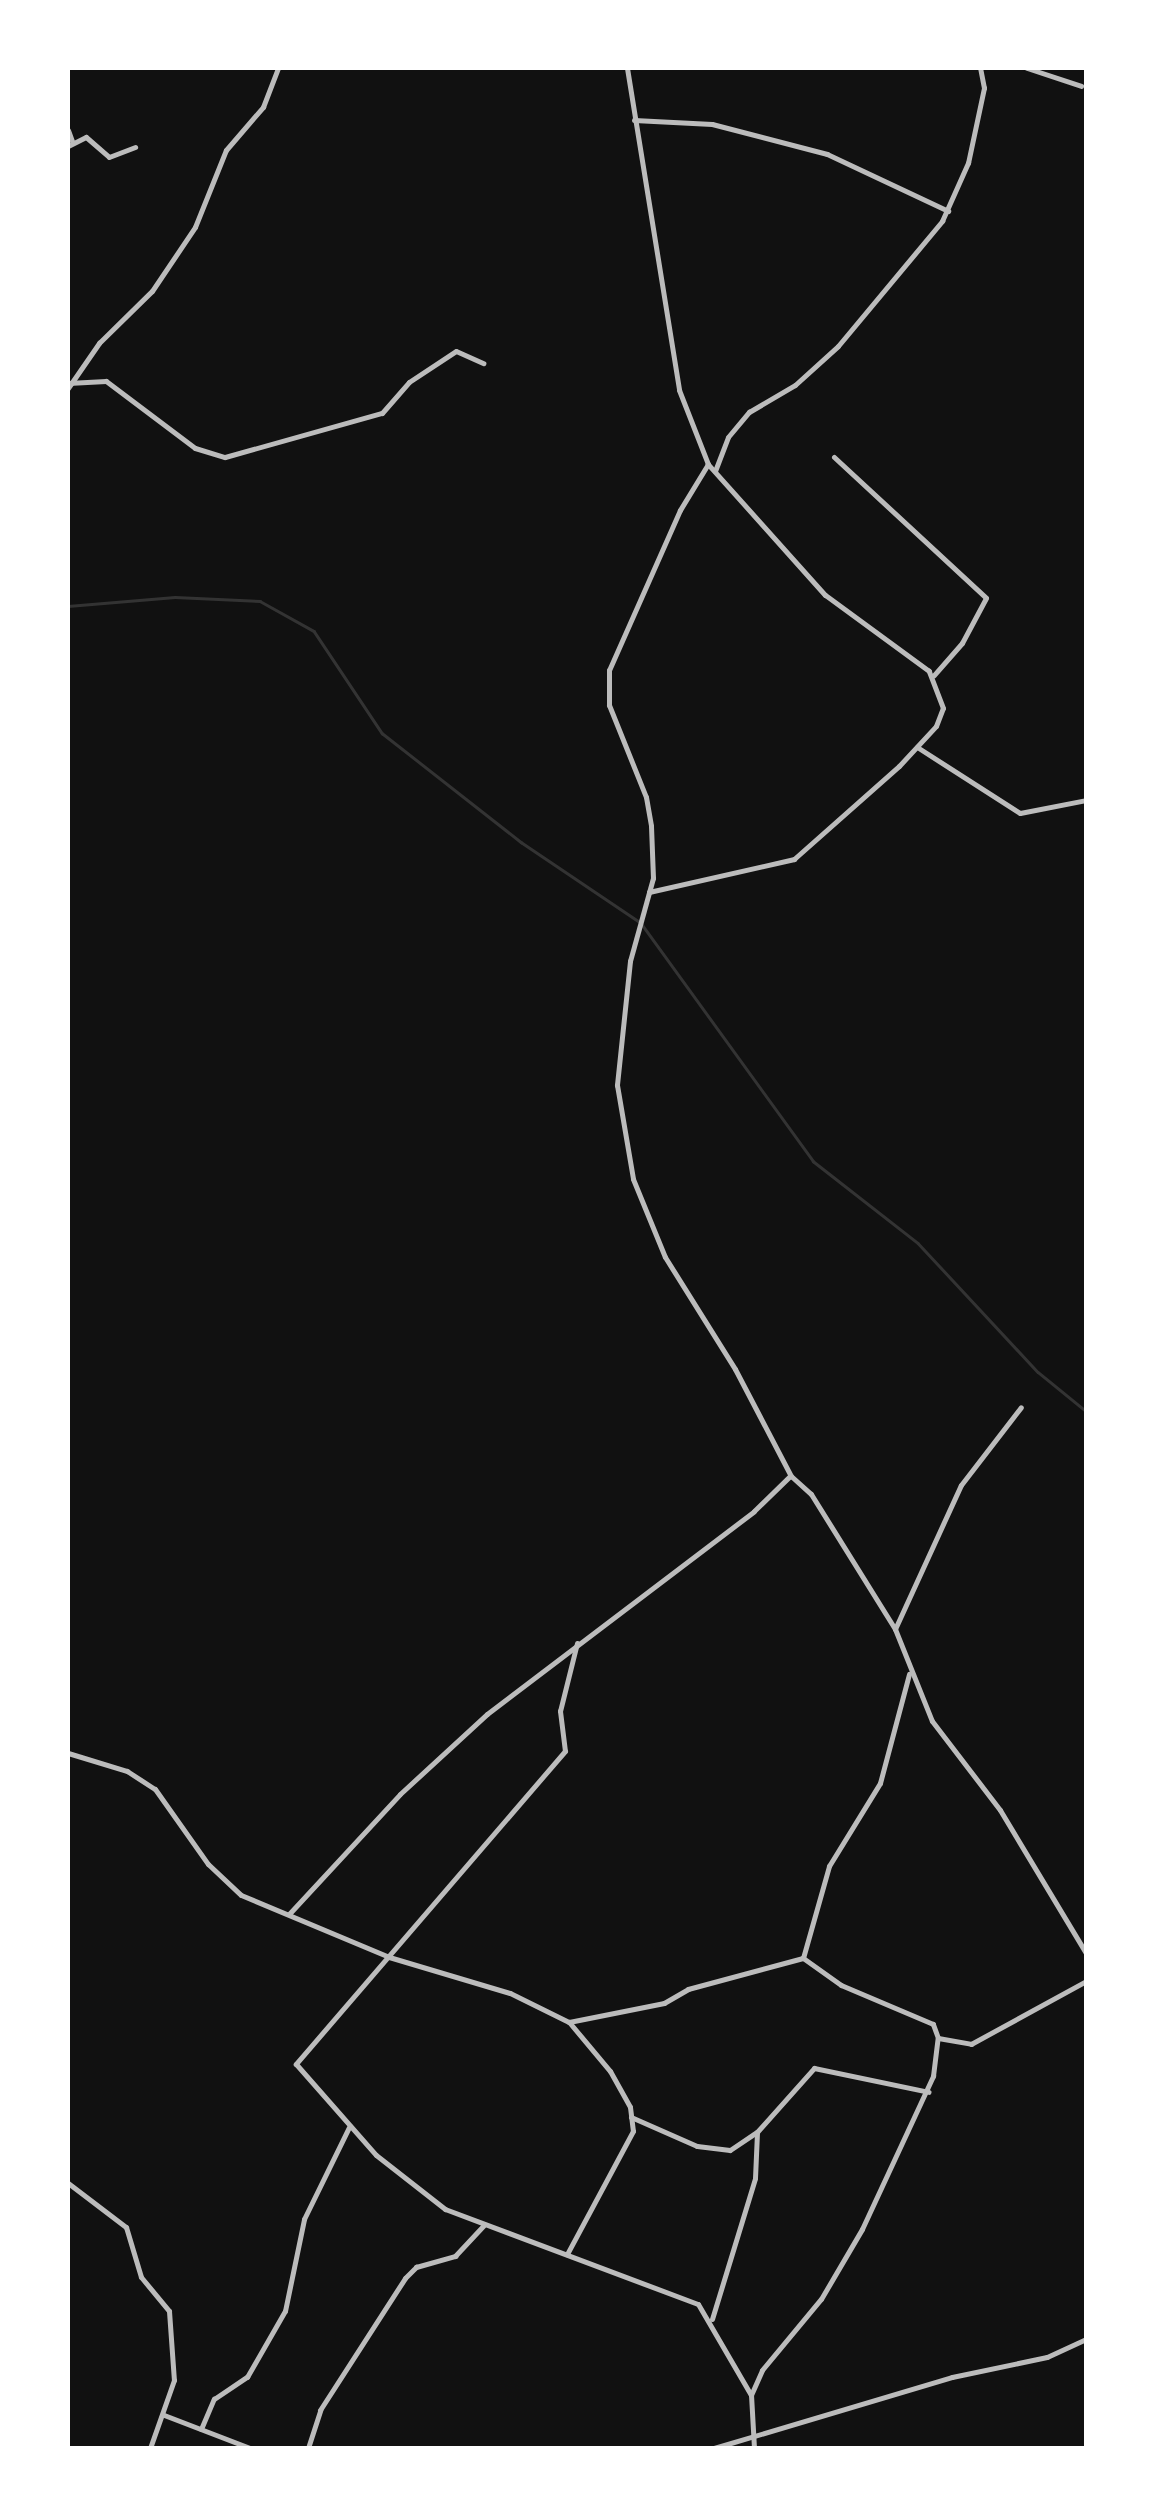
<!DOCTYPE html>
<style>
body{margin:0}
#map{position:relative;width:1154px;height:2516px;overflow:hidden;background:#111;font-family:"IBM Plex Sans",sans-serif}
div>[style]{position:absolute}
.stream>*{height:2.5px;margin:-1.25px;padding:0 1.25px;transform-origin:1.25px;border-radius:1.25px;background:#333}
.minor>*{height:5px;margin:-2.5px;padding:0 2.5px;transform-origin:2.5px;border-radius:2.5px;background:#bcbcbc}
span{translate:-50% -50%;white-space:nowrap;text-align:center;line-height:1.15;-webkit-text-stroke:10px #fff;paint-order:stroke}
.frame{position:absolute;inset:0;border:70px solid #fff;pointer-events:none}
</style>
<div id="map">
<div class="stream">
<div style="left:68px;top:606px;width:107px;rotate:-4.8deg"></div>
<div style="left:175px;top:597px;width:85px;rotate:2.7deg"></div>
<div style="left:260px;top:601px;width:62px;rotate:29.1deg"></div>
<div style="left:314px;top:631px;width:123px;rotate:56.3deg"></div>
<div style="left:382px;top:733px;width:177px;rotate:38.1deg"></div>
<div style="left:521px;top:842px;width:145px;rotate:34deg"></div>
<div style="left:641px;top:923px;width:294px;rotate:54.1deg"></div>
<div style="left:813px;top:1161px;width:133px;rotate:38deg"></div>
<div style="left:918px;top:1243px;width:176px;rotate:47.1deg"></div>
<div style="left:1038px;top:1372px;width:62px;rotate:39.1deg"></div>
</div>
<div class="minor">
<div style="left:627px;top:68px;width:326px;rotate:80.8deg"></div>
<div style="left:679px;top:390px;width:79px;rotate:68.6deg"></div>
<div style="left:708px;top:464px;width:54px;rotate:121.3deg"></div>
<div style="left:680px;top:510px;width:175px;rotate:113.9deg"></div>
<div style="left:609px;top:670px;width:35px;rotate:90deg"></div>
<div style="left:609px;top:705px;width:99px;rotate:68.1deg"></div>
<div style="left:646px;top:797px;width:29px;rotate:80deg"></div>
<div style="left:651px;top:826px;width:52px;rotate:87.8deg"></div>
<div style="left:653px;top:878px;width:86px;rotate:105.5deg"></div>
<div style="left:630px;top:961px;width:125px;rotate:96deg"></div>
<div style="left:617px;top:1085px;width:95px;rotate:80.3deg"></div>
<div style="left:633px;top:1179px;width:84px;rotate:67.7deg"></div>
<div style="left:665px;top:1257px;width:132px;rotate:58deg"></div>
<div style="left:735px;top:1369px;width:121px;rotate:62.4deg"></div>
<div style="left:791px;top:1476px;width:27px;rotate:42deg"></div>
<div style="left:811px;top:1494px;width:159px;rotate:58.1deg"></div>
<div style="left:895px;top:1629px;width:99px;rotate:68.1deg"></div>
<div style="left:932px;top:1721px;width:112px;rotate:52.6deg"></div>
<div style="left:1000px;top:1810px;width:167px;rotate:59deg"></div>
<div style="left:1027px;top:68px;width:57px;rotate:18.4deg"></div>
<div style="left:634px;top:120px;width:78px;rotate:2.9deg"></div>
<div style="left:712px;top:124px;width:119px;rotate:14.6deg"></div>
<div style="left:827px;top:154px;width:134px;rotate:25.2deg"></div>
<div style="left:68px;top:130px;width:12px;rotate:70deg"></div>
<div style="left:68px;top:146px;width:20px;rotate:-27deg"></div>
<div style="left:86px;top:137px;width:30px;rotate:41deg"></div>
<div style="left:109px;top:157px;width:28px;rotate:-21deg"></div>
<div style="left:68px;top:383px;width:38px;rotate:-3deg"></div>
<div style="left:106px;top:381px;width:111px;rotate:37deg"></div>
<div style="left:195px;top:448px;width:31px;rotate:17deg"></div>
<div style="left:225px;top:457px;width:163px;rotate:-15.7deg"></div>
<div style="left:382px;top:413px;width:41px;rotate:-48.9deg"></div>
<div style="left:409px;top:382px;width:56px;rotate:-33.4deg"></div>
<div style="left:456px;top:351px;width:30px;rotate:24deg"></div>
<div style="left:68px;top:388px;width:55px;rotate:-55.4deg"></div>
<div style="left:99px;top:343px;width:74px;rotate:-44.5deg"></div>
<div style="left:152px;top:291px;width:77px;rotate:-56.1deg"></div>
<div style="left:195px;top:227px;width:83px;rotate:-68.1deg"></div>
<div style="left:226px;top:150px;width:57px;rotate:-49.3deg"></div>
<div style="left:263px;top:107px;width:42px;rotate:-69deg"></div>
<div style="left:834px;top:457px;width:207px;rotate:42.8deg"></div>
<div style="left:986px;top:598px;width:51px;rotate:118.1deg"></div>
<div style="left:962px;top:643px;width:43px;rotate:131.2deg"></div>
<div style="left:715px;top:471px;width:36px;rotate:-69deg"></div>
<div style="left:728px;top:437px;width:33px;rotate:-50deg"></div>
<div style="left:749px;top:412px;width:53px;rotate:-30.4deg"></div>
<div style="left:795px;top:385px;width:58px;rotate:-42.2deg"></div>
<div style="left:838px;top:346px;width:163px;rotate:-50.2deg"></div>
<div style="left:942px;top:221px;width:64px;rotate:-65.9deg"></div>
<div style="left:968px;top:163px;width:77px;rotate:-78deg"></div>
<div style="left:984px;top:88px;width:20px;rotate:-101deg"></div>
<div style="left:917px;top:747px;width:122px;rotate:32.7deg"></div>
<div style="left:1020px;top:813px;width:67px;rotate:-11.1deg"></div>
<div style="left:649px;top:892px;width:149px;rotate:-12.8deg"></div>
<div style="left:794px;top:859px;width:140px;rotate:-41.5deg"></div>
<div style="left:899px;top:766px;width:54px;rotate:-47.2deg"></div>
<div style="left:936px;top:726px;width:19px;rotate:-69deg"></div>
<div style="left:943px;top:708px;width:40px;rotate:-111deg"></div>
<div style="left:929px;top:671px;width:129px;rotate:-143.8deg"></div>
<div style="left:825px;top:595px;width:176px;rotate:-131.8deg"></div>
<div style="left:895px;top:1629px;width:158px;rotate:-65.4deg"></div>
<div style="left:961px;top:1485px;width:98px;rotate:-52.4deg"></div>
<div style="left:577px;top:1643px;width:70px;rotate:104deg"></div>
<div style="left:560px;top:1711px;width:40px;rotate:82.9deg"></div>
<div style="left:565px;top:1751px;width:413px;rotate:130.7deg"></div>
<div style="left:296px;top:2064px;width:121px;rotate:48.7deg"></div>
<div style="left:376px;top:2155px;width:88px;rotate:38deg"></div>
<div style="left:445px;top:2209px;width:270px;rotate:20.6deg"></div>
<div style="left:698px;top:2304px;width:105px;rotate:59.8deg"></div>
<div style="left:68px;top:1753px;width:62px;rotate:17deg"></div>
<div style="left:127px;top:1771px;width:33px;rotate:33deg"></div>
<div style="left:155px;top:1789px;width:92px;rotate:54.8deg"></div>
<div style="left:208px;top:1864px;width:45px;rotate:43.2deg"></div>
<div style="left:241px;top:1895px;width:160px;rotate:22.7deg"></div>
<div style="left:389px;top:1957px;width:126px;rotate:16.6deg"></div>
<div style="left:510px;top:1993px;width:66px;rotate:26.2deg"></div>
<div style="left:569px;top:2022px;width:64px;rotate:50.1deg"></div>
<div style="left:610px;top:2071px;width:41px;rotate:60.9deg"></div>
<div style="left:630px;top:2107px;width:24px;rotate:83deg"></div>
<div style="left:633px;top:2131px;width:140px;rotate:118.2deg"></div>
<div style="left:289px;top:1914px;width:163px;rotate:-47.2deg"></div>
<div style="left:400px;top:1794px;width:118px;rotate:-42.6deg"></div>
<div style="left:487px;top:1714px;width:335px;rotate:-37.2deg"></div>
<div style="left:754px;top:1511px;width:50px;rotate:-44.2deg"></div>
<div style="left:569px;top:2022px;width:97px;rotate:-11.3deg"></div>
<div style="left:664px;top:2003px;width:28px;rotate:-30deg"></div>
<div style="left:688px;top:1989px;width:119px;rotate:-15.1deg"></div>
<div style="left:938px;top:2038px;width:34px;rotate:10deg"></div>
<div style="left:971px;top:2044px;width:131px;rotate:-28.7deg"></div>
<div style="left:631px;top:2117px;width:72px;rotate:23.7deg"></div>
<div style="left:697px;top:2146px;width:33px;rotate:7deg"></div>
<div style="left:730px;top:2150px;width:32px;rotate:-34deg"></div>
<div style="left:757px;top:2132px;width:86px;rotate:-48.3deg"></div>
<div style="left:814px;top:2068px;width:117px;rotate:11.8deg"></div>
<div style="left:68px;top:2183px;width:73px;rotate:37.2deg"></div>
<div style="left:126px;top:2227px;width:52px;rotate:73.3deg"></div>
<div style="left:141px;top:2277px;width:44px;rotate:50.5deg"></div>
<div style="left:169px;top:2311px;width:69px;rotate:85.9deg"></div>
<div style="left:174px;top:2380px;width:72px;rotate:109.4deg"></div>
<div style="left:712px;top:2319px;width:147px;rotate:-73deg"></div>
<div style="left:755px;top:2178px;width:45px;rotate:-87.5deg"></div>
<div style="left:164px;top:2415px;width:92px;rotate:21deg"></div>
<div style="left:201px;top:2429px;width:33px;rotate:-67deg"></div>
<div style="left:214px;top:2399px;width:40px;rotate:-34deg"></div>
<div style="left:247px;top:2377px;width:76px;rotate:-60.1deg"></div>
<div style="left:285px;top:2311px;width:94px;rotate:-78.3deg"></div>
<div style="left:304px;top:2219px;width:102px;rotate:-63.9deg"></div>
<div style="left:308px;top:2448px;width:40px;rotate:-72deg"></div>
<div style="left:320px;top:2410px;width:157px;rotate:-57.2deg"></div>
<div style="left:405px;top:2278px;width:16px;rotate:-45deg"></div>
<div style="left:416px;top:2267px;width:41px;rotate:-15.8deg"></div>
<div style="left:455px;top:2256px;width:42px;rotate:-46.9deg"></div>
<div style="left:714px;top:2448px;width:248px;rotate:-16.6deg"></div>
<div style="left:952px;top:2377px;width:97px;rotate:-11.9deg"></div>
<div style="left:1047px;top:2357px;width:43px;rotate:-24.8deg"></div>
<div style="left:754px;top:2448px;width:53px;rotate:-93.2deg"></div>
<div style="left:751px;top:2395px;width:27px;rotate:-66deg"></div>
<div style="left:762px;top:2370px;width:92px;rotate:-50.3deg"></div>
<div style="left:821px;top:2299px;width:81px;rotate:-59.6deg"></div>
<div style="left:862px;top:2229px;width:169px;rotate:-65.1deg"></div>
<div style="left:933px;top:2076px;width:38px;rotate:-83deg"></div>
<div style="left:938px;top:2038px;width:15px;rotate:-110deg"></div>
<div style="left:933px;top:2024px;width:100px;rotate:-157deg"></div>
<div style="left:841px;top:1985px;width:47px;rotate:-144.6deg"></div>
<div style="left:803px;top:1958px;width:96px;rotate:-74.2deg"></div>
<div style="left:829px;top:1866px;width:97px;rotate:-58.4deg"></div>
<div style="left:880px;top:1783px;width:113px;rotate:-75.1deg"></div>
</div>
<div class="frame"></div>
</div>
